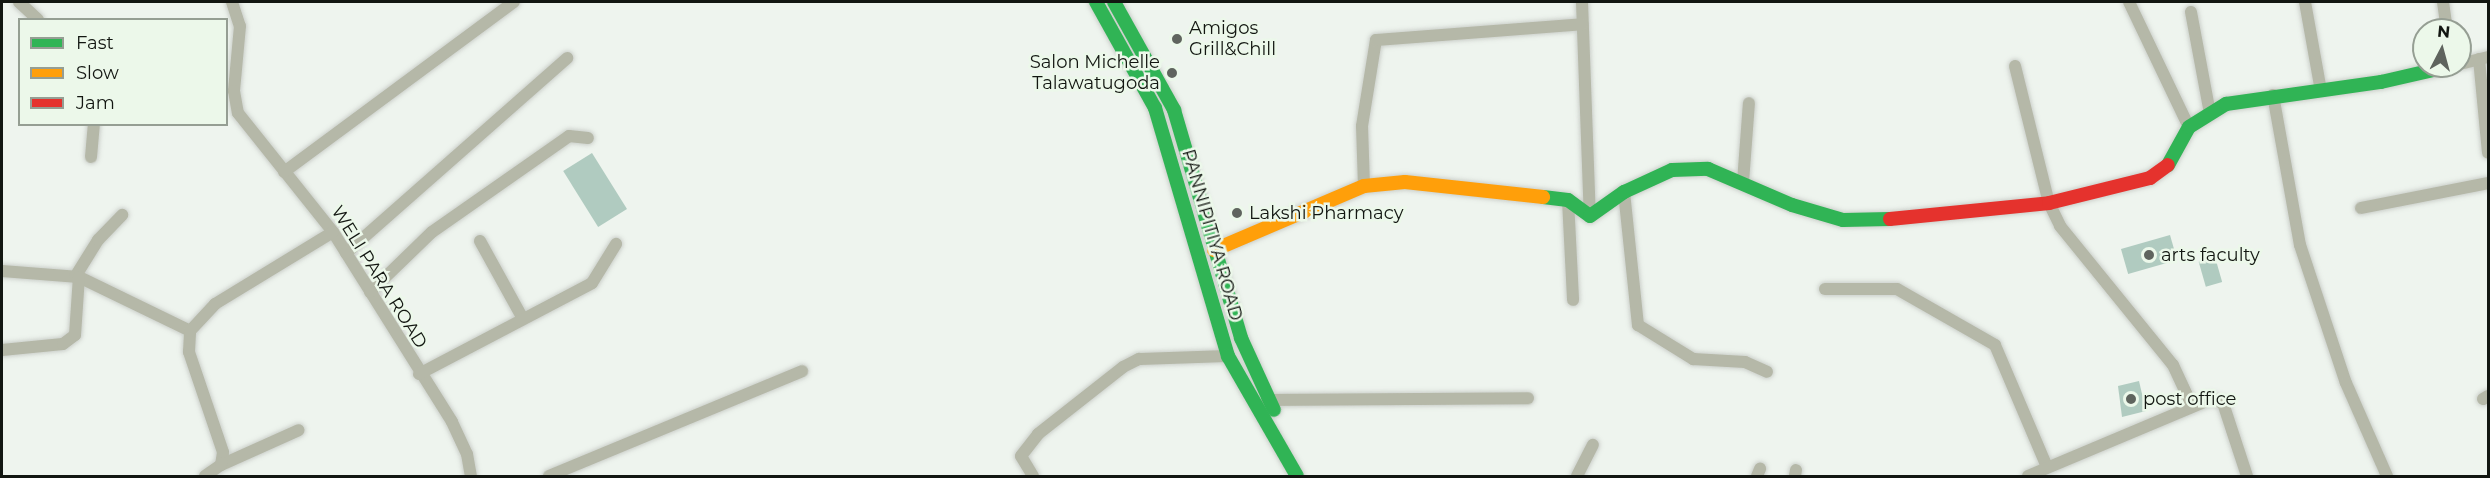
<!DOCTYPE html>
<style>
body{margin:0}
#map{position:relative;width:2490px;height:478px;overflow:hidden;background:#eef4ee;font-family:Montserrat,sans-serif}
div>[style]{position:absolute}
.building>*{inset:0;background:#b0cbc0;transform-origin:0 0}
.roads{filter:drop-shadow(0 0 2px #ccd0cb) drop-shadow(0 0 2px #ccd0cb)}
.street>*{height:12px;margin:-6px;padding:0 6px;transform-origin:6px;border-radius:6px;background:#b5b8a8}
.fast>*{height:14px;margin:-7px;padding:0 7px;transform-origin:7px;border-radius:7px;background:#30b455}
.slow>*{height:14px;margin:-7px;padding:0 7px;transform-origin:7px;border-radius:7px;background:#ff9f0a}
.jam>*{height:14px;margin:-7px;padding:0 7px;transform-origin:7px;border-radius:7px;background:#e5322d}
.dots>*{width:16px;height:16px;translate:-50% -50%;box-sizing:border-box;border:3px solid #ecf8ea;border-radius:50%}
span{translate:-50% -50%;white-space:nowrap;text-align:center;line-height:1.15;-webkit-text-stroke:5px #ecf8ea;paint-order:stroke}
.poi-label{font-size:18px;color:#121611}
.left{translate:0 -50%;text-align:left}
.right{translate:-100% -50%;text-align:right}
.street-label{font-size:18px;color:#121611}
.frame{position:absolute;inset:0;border:3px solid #121611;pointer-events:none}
.legend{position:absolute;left:18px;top:18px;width:210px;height:108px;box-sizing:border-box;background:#ecf8ea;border:2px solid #959e93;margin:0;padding:8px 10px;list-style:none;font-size:18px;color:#121611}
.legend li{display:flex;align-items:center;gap:12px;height:30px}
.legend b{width:30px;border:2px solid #959e93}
.north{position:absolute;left:2412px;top:18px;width:60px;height:60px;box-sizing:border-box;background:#ecf8ea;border:2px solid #959e93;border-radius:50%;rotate:6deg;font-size:16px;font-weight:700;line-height:24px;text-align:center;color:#121611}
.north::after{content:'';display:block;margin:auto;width:21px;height:27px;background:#5f645e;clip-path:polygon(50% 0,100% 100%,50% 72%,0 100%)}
</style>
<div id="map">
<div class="building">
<div style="left:592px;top:153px;width:66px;height:34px;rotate:58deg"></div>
<div style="left:2170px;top:235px;width:26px;height:51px;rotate:74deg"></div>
<div style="left:2215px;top:257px;width:26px;height:17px;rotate:74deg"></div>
<div style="clip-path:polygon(2139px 381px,2146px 411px,2122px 417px,2118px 386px)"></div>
</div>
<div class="roads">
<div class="street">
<div style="left:19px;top:2px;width:26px;rotate:43deg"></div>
<div style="left:232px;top:2px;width:25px;rotate:72deg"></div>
<div style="left:240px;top:26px;width:65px;rotate:95.3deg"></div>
<div style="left:234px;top:91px;width:22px;rotate:80deg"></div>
<div style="left:238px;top:113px;width:152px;rotate:51.4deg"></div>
<div style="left:333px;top:232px;width:224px;rotate:57.9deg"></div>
<div style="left:452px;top:422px;width:35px;rotate:65deg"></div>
<div style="left:467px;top:454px;width:22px;rotate:80deg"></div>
<div style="left:1582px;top:2px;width:214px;rotate:87.9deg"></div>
<div style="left:2129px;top:2px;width:139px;rotate:64.4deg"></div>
<div style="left:2305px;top:2px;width:90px;rotate:79.8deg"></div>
<div style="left:2443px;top:2px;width:28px;rotate:82deg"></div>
<div style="left:2191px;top:12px;width:104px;rotate:79.4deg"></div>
<div style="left:2479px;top:59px;width:94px;rotate:84.5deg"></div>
<div style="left:2460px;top:64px;width:29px;rotate:-14deg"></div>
<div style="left:2015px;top:66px;width:141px;rotate:76.1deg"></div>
<div style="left:2049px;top:203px;width:25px;rotate:64deg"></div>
<div style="left:2060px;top:226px;width:179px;rotate:50.9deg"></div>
<div style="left:2173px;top:365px;width:45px;rotate:65.1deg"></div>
<div style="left:2273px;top:95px;width:152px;rotate:79.8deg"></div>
<div style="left:2300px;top:245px;width:145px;rotate:71.6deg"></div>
<div style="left:2346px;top:383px;width:102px;rotate:66.2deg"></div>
<div style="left:91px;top:157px;width:33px;rotate:-85deg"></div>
<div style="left:284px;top:172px;width:286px;rotate:-36.5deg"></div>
<div style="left:1743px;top:182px;width:79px;rotate:-85.7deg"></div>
<div style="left:1364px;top:186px;width:60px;rotate:-91.9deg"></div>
<div style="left:1362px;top:126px;width:87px;rotate:-80.8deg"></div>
<div style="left:1376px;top:40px;width:207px;rotate:-4.4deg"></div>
<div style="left:1624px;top:192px;width:134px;rotate:84deg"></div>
<div style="left:1638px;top:325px;width:65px;rotate:31.7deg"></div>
<div style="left:1693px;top:359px;width:52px;rotate:3.3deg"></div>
<div style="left:1745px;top:362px;width:24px;rotate:24deg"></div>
<div style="left:1568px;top:200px;width:100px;rotate:87.1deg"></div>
<div style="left:2361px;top:208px;width:129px;rotate:-11.1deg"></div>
<div style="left:480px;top:241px;width:87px;rotate:61.1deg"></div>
<div style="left:346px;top:253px;width:295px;rotate:-41.4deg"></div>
<div style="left:2px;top:271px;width:77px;rotate:4.5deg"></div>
<div style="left:79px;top:277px;width:123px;rotate:25.9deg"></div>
<div style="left:75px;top:277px;width:44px;rotate:-58.1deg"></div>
<div style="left:98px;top:240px;width:35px;rotate:-46deg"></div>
<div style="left:1825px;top:289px;width:72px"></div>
<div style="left:1897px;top:289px;width:113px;rotate:29.7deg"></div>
<div style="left:1995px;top:345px;width:133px;rotate:66.9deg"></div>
<div style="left:370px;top:292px;width:86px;rotate:-44.1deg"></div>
<div style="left:432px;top:232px;width:167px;rotate:-35deg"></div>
<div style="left:569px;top:136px;width:19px;rotate:6deg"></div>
<div style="left:2px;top:350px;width:61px;rotate:-5.6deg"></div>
<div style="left:63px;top:344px;width:15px;rotate:-37deg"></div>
<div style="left:75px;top:335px;width:58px;rotate:-86.1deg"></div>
<div style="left:419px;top:374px;width:195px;rotate:-27.7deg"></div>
<div style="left:592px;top:283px;width:46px;rotate:-58.4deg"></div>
<div style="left:2483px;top:399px;width:6px;rotate:-31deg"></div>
<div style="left:1267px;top:400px;width:261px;rotate:-0.4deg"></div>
<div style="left:221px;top:465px;width:85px;rotate:-24.2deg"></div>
<div style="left:205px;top:476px;width:19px;rotate:-35deg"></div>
<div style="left:221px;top:465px;width:13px;rotate:-81deg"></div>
<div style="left:223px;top:452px;width:106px;rotate:-108.8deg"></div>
<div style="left:189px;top:352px;width:21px;rotate:-87deg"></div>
<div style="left:190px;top:331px;width:37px;rotate:-47deg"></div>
<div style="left:215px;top:304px;width:138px;rotate:-31.4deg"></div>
<div style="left:549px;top:476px;width:274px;rotate:-22.5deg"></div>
<div style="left:1033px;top:476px;width:23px;rotate:-121deg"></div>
<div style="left:1021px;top:456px;width:28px;rotate:-52deg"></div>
<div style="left:1038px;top:434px;width:108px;rotate:-38.2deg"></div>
<div style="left:1123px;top:367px;width:18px;rotate:-27deg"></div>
<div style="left:1139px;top:359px;width:89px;rotate:-1.9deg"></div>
<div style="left:1577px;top:476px;width:35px;rotate:-63deg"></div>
<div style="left:1757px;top:476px;width:8px;rotate:-67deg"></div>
<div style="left:1795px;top:476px;width:6px;rotate:-81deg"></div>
<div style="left:2028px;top:476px;width:199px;rotate:-22.8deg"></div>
<div style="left:2211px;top:399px;width:13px;rotate:18deg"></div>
<div style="left:2223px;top:403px;width:77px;rotate:71.8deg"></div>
</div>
<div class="fast">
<div style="left:1096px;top:2px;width:121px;rotate:60.9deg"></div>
<div style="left:1155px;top:108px;width:259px;rotate:73.6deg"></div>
<div style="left:1228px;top:356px;width:138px;rotate:60.1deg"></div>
<div style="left:1114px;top:2px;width:124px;rotate:60.9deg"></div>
<div style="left:1174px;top:110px;width:238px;rotate:73.6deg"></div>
<div style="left:1241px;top:338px;width:79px;rotate:65.4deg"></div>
<div style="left:2168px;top:165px;width:43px;rotate:-61.1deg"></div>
<div style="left:2189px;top:127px;width:44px;rotate:-31.9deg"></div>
<div style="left:2226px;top:104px;width:157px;rotate:-8.1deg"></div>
<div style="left:2381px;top:82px;width:72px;rotate:-12.9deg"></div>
<div style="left:1543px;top:197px;width:25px;rotate:7deg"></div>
<div style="left:1568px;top:200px;width:27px;rotate:36deg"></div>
<div style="left:1590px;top:216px;width:42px;rotate:-35.2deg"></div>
<div style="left:1624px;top:192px;width:53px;rotate:-24.6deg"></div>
<div style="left:1672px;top:170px;width:36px;rotate:-2deg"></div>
<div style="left:1708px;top:169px;width:91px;rotate:23.2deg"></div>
<div style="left:1792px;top:205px;width:53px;rotate:16.4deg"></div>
<div style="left:1843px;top:220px;width:47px;rotate:-1.2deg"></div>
</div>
<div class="slow">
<div style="left:1214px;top:250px;width:163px;rotate:-23.1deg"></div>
<div style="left:1364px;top:186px;width:41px;rotate:-5.6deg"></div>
<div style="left:1405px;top:182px;width:139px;rotate:6.2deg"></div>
</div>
<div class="jam">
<div style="left:1890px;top:219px;width:160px;rotate:-5.7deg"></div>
<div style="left:2049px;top:203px;width:104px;rotate:-13.9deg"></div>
<div style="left:2150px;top:178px;width:22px;rotate:-36deg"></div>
</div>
</div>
<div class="dots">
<div style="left:1177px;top:39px;background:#5f645e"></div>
<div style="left:1172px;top:73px;background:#5f645e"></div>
<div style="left:1237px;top:213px;background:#5f645e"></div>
<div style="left:2149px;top:255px;background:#5f645e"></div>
<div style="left:2131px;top:399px;background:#5f645e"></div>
</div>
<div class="poi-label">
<span class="left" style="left:1189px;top:39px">Amigos<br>Grill&amp;Chill</span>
<span class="right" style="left:1160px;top:73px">Salon Michelle<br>Talawatugoda</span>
<span class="left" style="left:1249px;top:213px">Lakshi Pharmacy</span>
<span class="left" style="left:2161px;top:255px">arts faculty</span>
<span class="left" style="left:2143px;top:399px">post office</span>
</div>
<div class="street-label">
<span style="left:1212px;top:235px;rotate:74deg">PANNIPITIYA ROAD</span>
<span style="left:379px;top:277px;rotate:58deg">WELI PARA ROAD</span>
</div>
<div class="frame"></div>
<ul class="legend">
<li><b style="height:8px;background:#30b455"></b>Fast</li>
<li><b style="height:8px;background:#ff9f0a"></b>Slow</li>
<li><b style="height:8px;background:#e5322d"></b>Jam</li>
</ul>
<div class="north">N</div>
</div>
